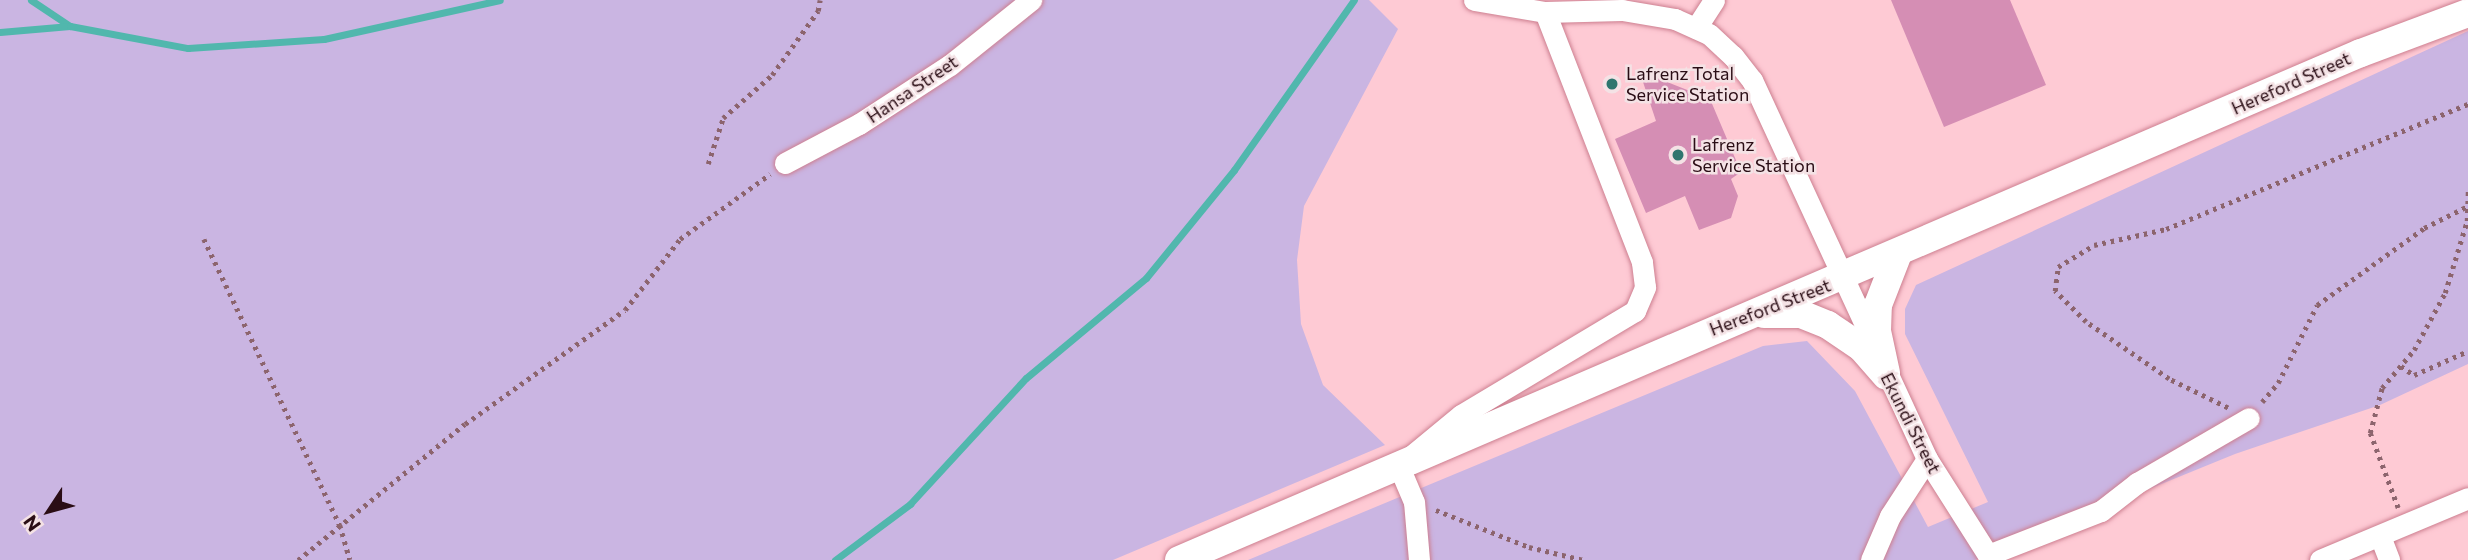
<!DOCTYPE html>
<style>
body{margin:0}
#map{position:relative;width:2468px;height:560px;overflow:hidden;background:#fecad4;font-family:Commissioner,sans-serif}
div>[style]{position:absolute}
.green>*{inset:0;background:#cab5e2}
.stream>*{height:7px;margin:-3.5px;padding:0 3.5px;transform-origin:3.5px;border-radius:3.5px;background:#51b7ad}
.building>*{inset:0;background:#d58eb4}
.path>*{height:4.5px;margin-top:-2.25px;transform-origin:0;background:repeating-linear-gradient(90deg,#8c646d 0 3.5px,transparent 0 8.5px)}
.roads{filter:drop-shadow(0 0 2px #cd7f90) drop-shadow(0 0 2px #cd7f90)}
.minor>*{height:21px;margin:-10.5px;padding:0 10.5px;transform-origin:10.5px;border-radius:10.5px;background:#fff}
.major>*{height:28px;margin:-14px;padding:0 14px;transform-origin:14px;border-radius:14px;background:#fff}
.dots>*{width:19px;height:19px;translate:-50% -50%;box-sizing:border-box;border:4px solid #f4e2e5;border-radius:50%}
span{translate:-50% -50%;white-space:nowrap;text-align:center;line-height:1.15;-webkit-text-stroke:5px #f4e2e5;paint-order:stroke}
.poi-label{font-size:18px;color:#2a0d15}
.left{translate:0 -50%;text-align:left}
.street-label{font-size:18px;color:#2a0d15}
.north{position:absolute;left:14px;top:476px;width:70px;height:70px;-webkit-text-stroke:5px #f4e2e5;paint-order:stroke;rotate:234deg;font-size:19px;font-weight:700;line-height:28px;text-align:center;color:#2a0d15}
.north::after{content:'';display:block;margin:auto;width:24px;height:32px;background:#2a0d15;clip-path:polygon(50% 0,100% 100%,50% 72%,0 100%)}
</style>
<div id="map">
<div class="green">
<div style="clip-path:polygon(0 0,1369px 0,1398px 29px,1304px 206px,1297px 260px,1301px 324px,1323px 385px,1385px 445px,1113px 560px,0 560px)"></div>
<div style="clip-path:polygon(2468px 31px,2468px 364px,2380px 405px,2235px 454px,1975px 560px,1248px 560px,1763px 346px,1807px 341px,1855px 391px,1928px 527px,1988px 502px,1905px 334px,1905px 309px,1916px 285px)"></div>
</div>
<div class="stream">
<div style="left:31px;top:0;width:47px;rotate:33.7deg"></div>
<div style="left:0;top:32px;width:70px;rotate:-4.9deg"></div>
<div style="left:70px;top:26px;width:120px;rotate:10.6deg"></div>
<div style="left:188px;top:48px;width:136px;rotate:-3.8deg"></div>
<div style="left:324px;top:39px;width:180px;rotate:-12.5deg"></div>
<div style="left:835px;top:560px;width:94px;rotate:-36.7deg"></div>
<div style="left:910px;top:504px;width:171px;rotate:-47.4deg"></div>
<div style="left:1026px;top:378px;width:156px;rotate:-39.8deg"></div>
<div style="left:1146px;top:278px;width:139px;rotate:-50.8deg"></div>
<div style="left:1234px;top:170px;width:208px;rotate:-54.8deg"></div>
</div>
<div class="building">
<div style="clip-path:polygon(1891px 0,2010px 0,2046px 85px,1944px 127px)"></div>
<div style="clip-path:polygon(1657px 78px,1710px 99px,1741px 172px,1731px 179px,1738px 196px,1731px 218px,1699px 230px,1685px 196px,1646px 213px,1615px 139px,1656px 121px,1643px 82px)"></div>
</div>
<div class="path">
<div style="left:708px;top:164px;width:48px;rotate:-71.9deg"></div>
<div style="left:723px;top:118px;width:65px;rotate:-41.3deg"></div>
<div style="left:772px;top:75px;width:79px;rotate:-54.3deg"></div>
<div style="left:818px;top:11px;width:11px;rotate:-80deg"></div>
<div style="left:204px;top:239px;width:317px;rotate:64.6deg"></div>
<div style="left:340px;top:525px;width:36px;rotate:74deg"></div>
<div style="left:2401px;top:366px;width:16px;rotate:35deg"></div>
<div style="left:2414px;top:375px;width:59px;rotate:-24deg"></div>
<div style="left:2262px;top:402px;width:25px;rotate:-50deg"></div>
<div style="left:2278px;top:383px;width:87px;rotate:-63.4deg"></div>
<div style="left:2317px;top:305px;width:132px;rotate:-35.7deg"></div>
<div style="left:2424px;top:228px;width:49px;rotate:-26.6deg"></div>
<div style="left:2228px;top:408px;width:66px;rotate:-153.8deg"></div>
<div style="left:2169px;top:379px;width:101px;rotate:-145.5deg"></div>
<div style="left:2086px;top:322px;width:44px;rotate:-135deg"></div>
<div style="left:2055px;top:291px;width:24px;rotate:-83deg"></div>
<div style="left:2058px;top:267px;width:42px;rotate:-31.4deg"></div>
<div style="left:2094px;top:245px;width:74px;rotate:-12.5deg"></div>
<div style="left:2166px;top:229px;width:327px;rotate:-22.5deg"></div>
<div style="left:2398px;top:508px;width:80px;rotate:-110.5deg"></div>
<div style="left:2370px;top:433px;width:47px;rotate:-75.1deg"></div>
<div style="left:2382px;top:388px;width:50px;rotate:-49.9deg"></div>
<div style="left:2414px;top:350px;width:65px;rotate:-61.5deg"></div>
<div style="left:2445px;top:293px;width:75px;rotate:-73deg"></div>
<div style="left:2467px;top:221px;width:31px;rotate:-88deg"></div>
<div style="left:1436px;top:510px;width:100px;rotate:21.7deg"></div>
<div style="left:1529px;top:547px;width:57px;rotate:13.3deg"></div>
<div style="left:298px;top:560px;width:215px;rotate:-39.2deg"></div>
<div style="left:465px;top:424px;width:196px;rotate:-35.5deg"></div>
<div style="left:625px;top:310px;width:90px;rotate:-52.2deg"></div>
<div style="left:680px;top:239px;width:111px;rotate:-35.8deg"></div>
</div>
<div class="roads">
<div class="minor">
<div style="left:1474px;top:0;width:72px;rotate:9.6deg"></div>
<div style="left:1545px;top:12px;width:77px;rotate:-1.5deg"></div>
<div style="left:1622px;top:10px;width:54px;rotate:9.6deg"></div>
<div style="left:1675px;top:19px;width:37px;rotate:24deg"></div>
<div style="left:1709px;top:34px;width:33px;rotate:43deg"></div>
<div style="left:1733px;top:56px;width:31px;rotate:52deg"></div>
<div style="left:1752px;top:80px;width:417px;rotate:65.2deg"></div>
<div style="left:1927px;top:459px;width:120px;rotate:57.6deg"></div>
<div style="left:1696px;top:28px;width:33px;rotate:-57deg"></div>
<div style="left:785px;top:163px;width:84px;rotate:-27.8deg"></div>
<div style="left:859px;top:124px;width:108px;rotate:-33deg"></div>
<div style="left:950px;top:65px;width:104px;rotate:-38.7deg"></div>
<div style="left:2380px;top:536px;width:26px;rotate:69deg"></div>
<div style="left:1988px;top:555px;width:121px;rotate:-21.3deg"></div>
<div style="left:2101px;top:511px;width:46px;rotate:-37.9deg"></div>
<div style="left:2137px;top:483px;width:129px;rotate:-30.1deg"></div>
<div style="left:1419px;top:560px;width:58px;rotate:-94.9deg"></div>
<div style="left:1414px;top:502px;width:39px;rotate:-113deg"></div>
<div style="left:1399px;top:466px;width:80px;rotate:-39.4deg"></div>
<div style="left:1461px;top:415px;width:203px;rotate:-30.9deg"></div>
<div style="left:1635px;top:311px;width:26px;rotate:-67deg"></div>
<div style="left:1645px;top:287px;width:25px;rotate:-97deg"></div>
<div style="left:1642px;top:262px;width:268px;rotate:-111.2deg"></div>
<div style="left:1871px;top:560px;width:48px;rotate:-66.6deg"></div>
<div style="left:1890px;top:516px;width:68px;rotate:-57deg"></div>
<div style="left:2320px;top:560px;width:160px;rotate:-22.7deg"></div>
</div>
<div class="major">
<div style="left:1764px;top:314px;width:37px"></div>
<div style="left:1801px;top:314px;width:29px;rotate:22deg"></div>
<div style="left:1828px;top:325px;width:40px;rotate:34deg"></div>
<div style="left:1861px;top:347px;width:38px;rotate:49deg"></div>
<div style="left:1886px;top:373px;width:43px;rotate:-102.1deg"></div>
<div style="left:1877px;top:331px;width:26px;rotate:-88deg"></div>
<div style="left:1878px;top:305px;width:53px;rotate:-68.8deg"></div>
<div style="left:1179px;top:560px;width:1286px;rotate:-23.22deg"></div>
<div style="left:2361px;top:53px;width:114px;rotate:-20.5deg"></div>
</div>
</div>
<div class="dots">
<div style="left:1612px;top:84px;background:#2e766e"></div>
<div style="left:1678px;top:155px;background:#2e766e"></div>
</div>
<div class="poi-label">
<span class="left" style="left:1626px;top:84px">Lafrenz Total<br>Service Station</span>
<span class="left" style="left:1692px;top:155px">Lafrenz<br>Service Station</span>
</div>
<div class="street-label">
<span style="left:2291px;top:83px;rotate:-24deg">Hereford Street</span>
<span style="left:912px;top:89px;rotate:-34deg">Hansa Street</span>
<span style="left:1770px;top:307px;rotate:-21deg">Hereford Street</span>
<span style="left:1911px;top:423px;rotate:63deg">Ekundi Street</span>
</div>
<div class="north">N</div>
</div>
